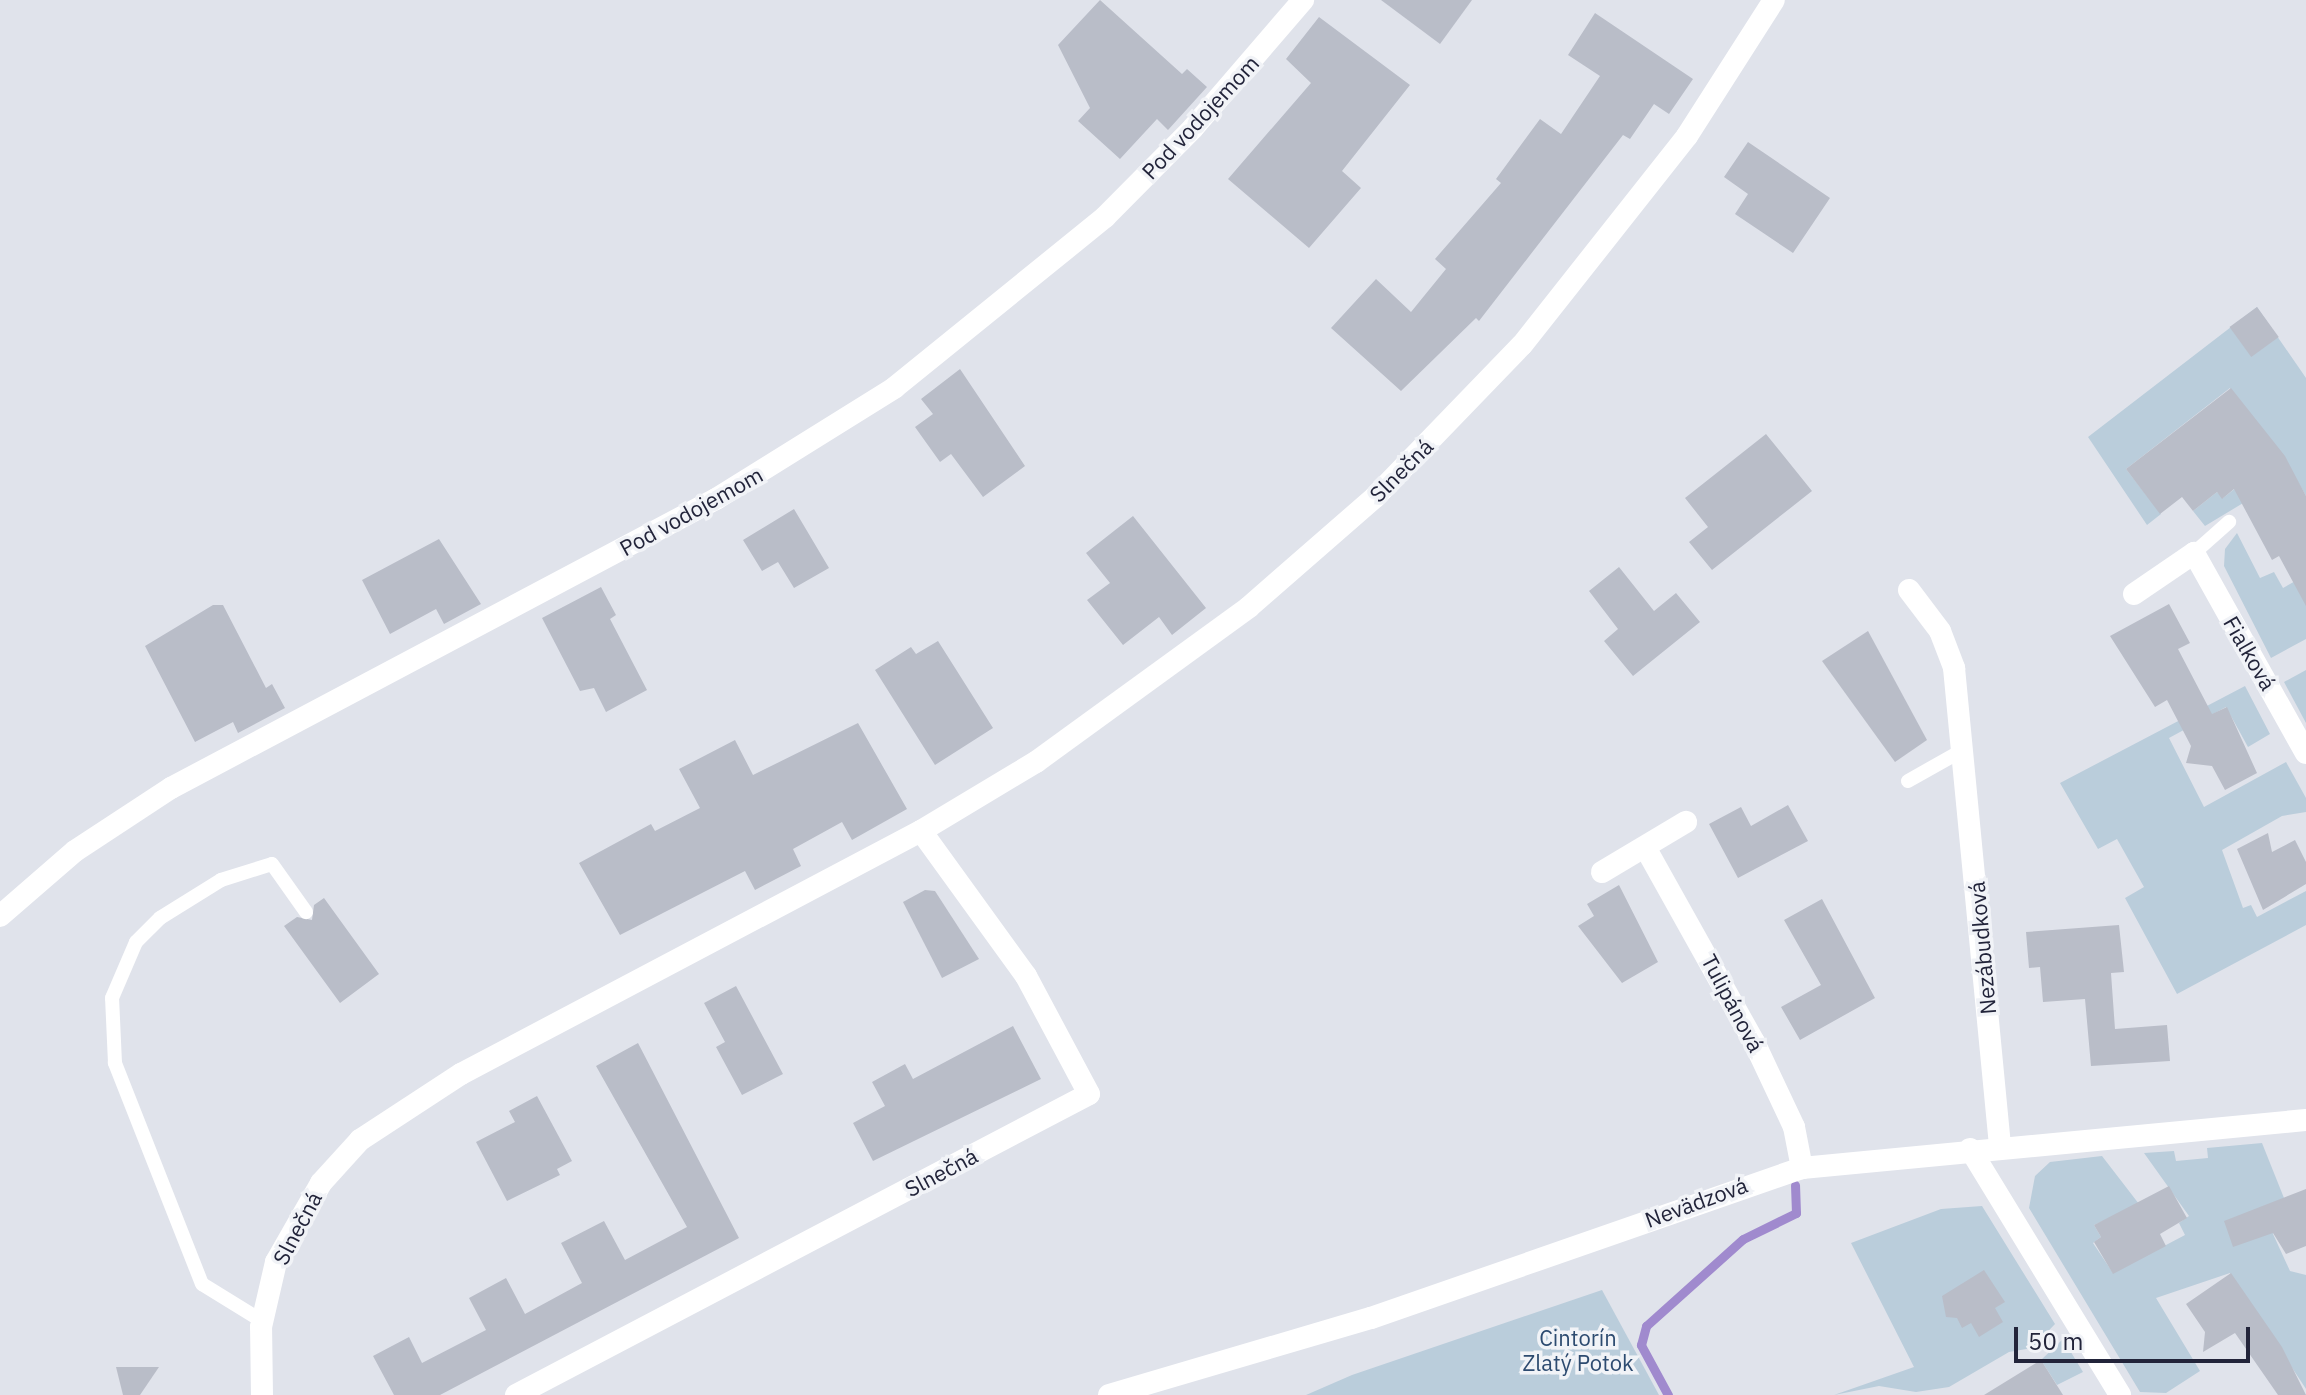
<!DOCTYPE html>
<meta charset="utf-8">
<style>
body{margin:0}
#map{position:relative;width:2306px;height:1395px;overflow:hidden;background:#e0e3eb;font-family:"IBM Plex Sans",sans-serif}
div>[style]{position:absolute}
.green>*{inset:0;background:#bacddb}
.stream>*{height:9px;margin:-4.5px;padding:0 4.5px;transform-origin:4.5px;border-radius:4.5px;background:#a08ace}
.building>*{inset:0;background:#b9bdc8;transform-origin:0 0}
.service>*{height:14px;margin:-7px;padding:0 7px;transform-origin:7px;border-radius:7px;background:#fff}
.minor>*{height:22px;margin:-11px;padding:0 11px;transform-origin:11px;border-radius:11px;background:#fff}
span{translate:-50% -50%;white-space:nowrap;text-align:center;line-height:1.15;-webkit-text-stroke:7px #f1f3f7;paint-order:stroke}
.street-label{font-size:22px;color:#22243a}
.park-label{font-size:22px;color:#2d4b70}
.scale{position:absolute;left:2014px;top:1327px;width:236px;height:36px;box-sizing:border-box;border:4px solid #22243a;border-top:0;padding-left:10px;font-size:24px;line-height:28px;white-space:nowrap;color:#22243a;-webkit-text-stroke:6px #f1f3f7;paint-order:stroke}
</style>
<div id="map">
<div class="green">
<div style="clip-path:polygon(2257px 307px,2306px 378px,2306px 496px,2293px 473px,2205px 526px,2193px 511px,2217px 492px,2223px 498px,2264px 466px,2230px 388px,2126px 469px,2161px 514px,2147px 525px,2088px 437px)"></div>
<div style="clip-path:polygon(2237px 533px,2260px 578px,2274px 572px,2283px 588px,2306px 575px,2306px 639px,2271px 658px,2224px 566px,2225px 549px)"></div>
<div style="clip-path:polygon(2306px 670px,2306px 723px,2284px 682px)"></div>
<div style="clip-path:polygon(2245px 686px,2270px 734px,2248px 747px,2226px 707px,2169px 738px,2204px 807px,2286px 762px,2306px 798px,2306px 812px,2282px 816px,2222px 850px,2243px 908px,2251px 905px,2257px 917px,2306px 891px,2306px 925px,2177px 994px,2125px 898px,2144px 887px,2117px 839px,2098px 849px,2060px 783px)"></div>
<div style="clip-path:polygon(2262px 1143px,2284px 1198px,2273px 1234px,2290px 1271px,2306px 1275px,2306px 1389px,2230px 1273px,2156px 1298px,2200px 1371px,2166px 1393px,2140px 1392px,2029px 1208px,2035px 1176px,2050px 1162px,2102px 1156px,2139px 1204px,2094px 1225px,2101px 1237px,2093px 1243px,2113px 1273px,2185px 1235px,2179px 1223px,2189px 1216px,2144px 1153px,2174px 1151px,2176px 1161px,2208px 1158px,2207px 1148px)"></div>
<div style="clip-path:polygon(1982px 1206px,2055px 1324px,2032px 1348px,2009px 1352px,1949px 1387px,1916px 1392px,1879px 1386px,1834px 1395px,1914px 1367px,1851px 1243px,1941px 1209px)"></div>
<div style="clip-path:polygon(1602px 1290px,1659px 1395px,1306px 1395px,1352px 1375px)"></div>
<div style="clip-path:polygon(2063px 1339px,2083px 1372px,2057px 1385px,2041px 1360px)"></div>
</div>
<div class="stream">
<div style="left:1668px;top:1395px;width:57px;rotate:-118.4deg"></div>
<div style="left:1641px;top:1345px;width:20px;rotate:-75deg"></div>
<div style="left:1646px;top:1326px;width:130px;rotate:-41.9deg"></div>
<div style="left:1743px;top:1239px;width:59px;rotate:-26.1deg"></div>
<div style="left:1796px;top:1213px;width:28px;rotate:-92deg"></div>
</div>
<div class="building">
<div style="clip-path:polygon(1100px 0,1182px 74px,1187px 69px,1207px 87px,1168px 130px,1157px 119px,1120px 159px,1078px 121px,1090px 108px,1058px 45px)"></div>
<div style="clip-path:polygon(1381px 0,1472px 0,1440px 44px)"></div>
<div style="clip-path:polygon(1595px 13px,1693px 79px,1669px 114px,1654px 104px,1630px 139px,1623px 135px,1479px 321px,1476px 318px,1401px 391px,1331px 328px,1376px 279px,1411px 312px,1446px 269px,1435px 259px,1501px 183px,1496px 179px,1540px 119px,1561px 134px,1600px 76px,1568px 55px)"></div>
<div style="clip-path:polygon(1319px 17px,1410px 85px,1342px 171px,1361px 188px,1309px 248px,1228px 179px,1311px 83px,1286px 59px)"></div>
<div style="clip-path:polygon(1748px 142px,1830px 198px,1793px 253px,1735px 214px,1748px 194px,1724px 177px)"></div>
<div style="left:2257px;top:307px;width:37px;height:34px;rotate:54deg"></div>
<div style="clip-path:polygon(960px 369px,1025px 466px,983px 497px,951px 454px,940px 462px,915px 427px,933px 414px,921px 399px)"></div>
<div style="clip-path:polygon(2231px 388px,2285px 456px,2306px 496px,2306px 606px,2279px 556px,2272px 560px,2234px 489px,2222px 499px,2217px 492px,2193px 511px,2182px 497px,2160px 514px,2126px 469px)"></div>
<div style="clip-path:polygon(1766px 434px,1812px 491px,1712px 570px,1689px 542px,1708px 527px,1685px 498px)"></div>
<div style="clip-path:polygon(794px 509px,829px 568px,794px 588px,778px 562px,762px 571px,743px 540px)"></div>
<div style="clip-path:polygon(1133px 516px,1206px 608px,1172px 635px,1159px 617px,1123px 645px,1087px 600px,1110px 583px,1086px 553px)"></div>
<div style="clip-path:polygon(439px 539px,481px 604px,444px 624px,436px 609px,390px 634px,362px 580px)"></div>
<div style="clip-path:polygon(1619px 567px,1654px 611px,1676px 593px,1700px 622px,1633px 676px,1604px 641px,1618px 629px,1589px 591px)"></div>
<div style="clip-path:polygon(601px 587px,616px 615px,610px 619px,647px 690px,606px 712px,594px 688px,580px 691px,542px 618px)"></div>
<div style="clip-path:polygon(2169px 604px,2190px 643px,2178px 649px,2212px 714px,2227px 707px,2257px 773px,2225px 790px,2212px 766px,2186px 763px,2191px 746px,2167px 700px,2155px 707px,2110px 636px)"></div>
<div style="clip-path:polygon(213px 605px,223px 605px,266px 688px,272px 684px,285px 708px,238px 733px,233px 722px,195px 742px,145px 646px)"></div>
<div style="clip-path:polygon(1868px 631px,1927px 740px,1895px 762px,1822px 661px)"></div>
<div style="clip-path:polygon(938px 641px,993px 728px,935px 765px,875px 670px,911px 647px,916px 654px)"></div>
<div style="clip-path:polygon(858px 723px,907px 809px,852px 840px,842px 822px,793px 849px,801px 866px,755px 890px,745px 871px,620px 935px,579px 863px,651px 824px,655px 831px,700px 808px,679px 769px,735px 740px,753px 775px)"></div>
<div style="clip-path:polygon(1788px 805px,1808px 841px,1738px 878px,1709px 824px,1741px 807px,1751px 826px)"></div>
<div style="clip-path:polygon(2268px 833px,2272px 852px,2295px 840px,2306px 862px,2306px 884px,2263px 910px,2237px 849px)"></div>
<div style="clip-path:polygon(1619px 885px,1658px 962px,1622px 983px,1578px 926px,1594px 916px,1587px 904px)"></div>
<div style="clip-path:polygon(925px 890px,935px 891px,979px 959px,942px 978px,903px 902px)"></div>
<div style="clip-path:polygon(324px 898px,379px 974px,340px 1003px,284px 926px,297px 917px,312px 920px,314px 905px)"></div>
<div style="clip-path:polygon(1822px 899px,1875px 998px,1800px 1040px,1781px 1007px,1821px 985px,1784px 920px)"></div>
<div style="clip-path:polygon(2119px 925px,2124px 972px,2111px 973px,2115px 1029px,2167px 1025px,2170px 1061px,2091px 1066px,2085px 999px,2043px 1002px,2040px 967px,2029px 968px,2026px 932px)"></div>
<div style="clip-path:polygon(736px 986px,783px 1074px,742px 1095px,716px 1047px,725px 1042px,704px 1003px)"></div>
<div style="clip-path:polygon(1013px 1026px,1041px 1079px,873px 1161px,853px 1123px,885px 1106px,872px 1082px,905px 1064px,913px 1079px)"></div>
<div style="clip-path:polygon(638px 1043px,739px 1238px,440px 1395px,394px 1395px,373px 1356px,409px 1337px,422px 1363px,486px 1330px,469px 1298px,506px 1278px,525px 1314px,582px 1283px,561px 1243px,604px 1221px,625px 1260px,687px 1227px,596px 1066px)"></div>
<div style="clip-path:polygon(537px 1096px,572px 1161px,557px 1169px,560px 1175px,507px 1201px,476px 1142px,515px 1122px,509px 1111px)"></div>
<div style="clip-path:polygon(2169px 1186px,2187px 1218px,2160px 1234px,2166px 1246px,2113px 1274px,2094px 1242px,2101px 1237px,2094px 1225px)"></div>
<div style="clip-path:polygon(2306px 1189px,2306px 1246px,2286px 1254px,2273px 1233px,2233px 1247px,2224px 1221px)"></div>
<div style="clip-path:polygon(1984px 1270px,2005px 1302px,1995px 1308px,2003px 1322px,1979px 1337px,1971px 1323px,1962px 1328px,1957px 1318px,1946px 1317px,1942px 1296px)"></div>
<div style="clip-path:polygon(2231px 1273px,2282px 1347px,2306px 1395px,2278px 1395px,2235px 1333px,2203px 1352px,2205px 1332px,2186px 1304px)"></div>
<div style="clip-path:polygon(2041px 1360px,2063px 1395px,1984px 1395px)"></div>
<div style="clip-path:polygon(116px 1367px,159px 1367px,140px 1395px,123px 1395px)"></div>
</div>
<div class="service">
<div style="left:2194px;top:553px;width:47px;rotate:-41.5deg"></div>
<div style="left:1908px;top:781px;width:63px;rotate:-29.4deg"></div>
<div style="left:262px;top:1321px;width:70px;rotate:-148.3deg"></div>
<div style="left:202px;top:1284px;width:238px;rotate:-111.5deg"></div>
<div style="left:115px;top:1063px;width:65px;rotate:-92.6deg"></div>
<div style="left:112px;top:998px;width:61px;rotate:-66.8deg"></div>
<div style="left:136px;top:942px;width:34px;rotate:-45deg"></div>
<div style="left:160px;top:918px;width:72px;rotate:-31.9deg"></div>
<div style="left:221px;top:880px;width:53px;rotate:-17.4deg"></div>
<div style="left:272px;top:864px;width:59px;rotate:54.7deg"></div>
</div>
<div class="minor">
<div style="left:1909px;top:590px;width:51px;rotate:52.9deg"></div>
<div style="left:1940px;top:631px;width:40px;rotate:69deg"></div>
<div style="left:1954px;top:668px;width:480px;rotate:84.5deg"></div>
<div style="left:2134px;top:594px;width:73px;rotate:-34.3deg"></div>
<div style="left:2194px;top:553px;width:229px;rotate:60.8deg"></div>
<div style="left:1645px;top:847px;width:223px;rotate:60.8deg"></div>
<div style="left:1754px;top:1042px;width:94px;rotate:64.8deg"></div>
<div style="left:1794px;top:1127px;width:42px;rotate:79deg"></div>
<div style="left:1602px;top:872px;width:98px;rotate:-30.8deg"></div>
<div style="left:0;top:916px;width:99px;rotate:-40.9deg"></div>
<div style="left:75px;top:851px;width:115px;rotate:-33.3deg"></div>
<div style="left:171px;top:788px;width:617px;rotate:-27.94deg"></div>
<div style="left:716px;top:499px;width:210px;rotate:-31.9deg"></div>
<div style="left:894px;top:388px;width:272px;rotate:-39deg"></div>
<div style="left:1105px;top:217px;width:125px;rotate:-45.3deg"></div>
<div style="left:1193px;top:128px;width:169px;rotate:-49.3deg"></div>
<div style="left:1970px;top:1149px;width:288px;rotate:58.6deg"></div>
<div style="left:262px;top:1395px;width:68px;rotate:-90.8deg"></div>
<div style="left:261px;top:1327px;width:67px;rotate:-77deg"></div>
<div style="left:276px;top:1262px;width:91px;rotate:-60.3deg"></div>
<div style="left:321px;top:1183px;width:58px;rotate:-47.8deg"></div>
<div style="left:360px;top:1140px;width:121px;rotate:-33.2deg"></div>
<div style="left:461px;top:1074px;width:520px;rotate:-27.85deg"></div>
<div style="left:921px;top:831px;width:134px;rotate:-31deg"></div>
<div style="left:1036px;top:762px;width:263px;rotate:-36deg"></div>
<div style="left:1249px;top:607px;width:167px;rotate:-41.1deg"></div>
<div style="left:1375px;top:497px;width:211px;rotate:-46deg"></div>
<div style="left:1522px;top:345px;width:266px;rotate:-51.7deg"></div>
<div style="left:1687px;top:136px;width:161px;rotate:-57.4deg"></div>
<div style="left:516px;top:1395px;width:647px;rotate:-27.71deg"></div>
<div style="left:1089px;top:1094px;width:134px;rotate:-118.1deg"></div>
<div style="left:1026px;top:976px;width:179px;rotate:-125.9deg"></div>
<div style="left:1109px;top:1395px;width:273px;rotate:-16.4deg"></div>
<div style="left:1371px;top:1318px;width:456px;rotate:-19.2deg"></div>
<div style="left:1802px;top:1168px;width:506px;rotate:-5.44deg"></div>
</div>
<div class="street-label">
<span style="left:1200px;top:117px;rotate:-47deg">Pod vodojemom</span>
<span style="left:1401px;top:470px;rotate:-45deg">Slnečná</span>
<span style="left:691px;top:511px;rotate:-29deg">Pod vodojemom</span>
<span style="left:2250px;top:653px;rotate:60deg">Fialková</span>
<span style="left:1982px;top:948px;rotate:-95deg">Nezábudková</span>
<span style="left:1733px;top:1003px;rotate:62deg">Tulipánová</span>
<span style="left:941px;top:1172px;rotate:-28deg">Slnečná</span>
<span style="left:1696px;top:1202px;rotate:-20deg">Nevädzová</span>
<span style="left:297px;top:1228px;rotate:-62deg">Slnečná</span>
</div>
<div class="park-label">
<span style="left:1578px;top:1350px">Cintorín<br>Zlatý Potok</span>
</div>
<div class="scale">50 m</div>
</div>
